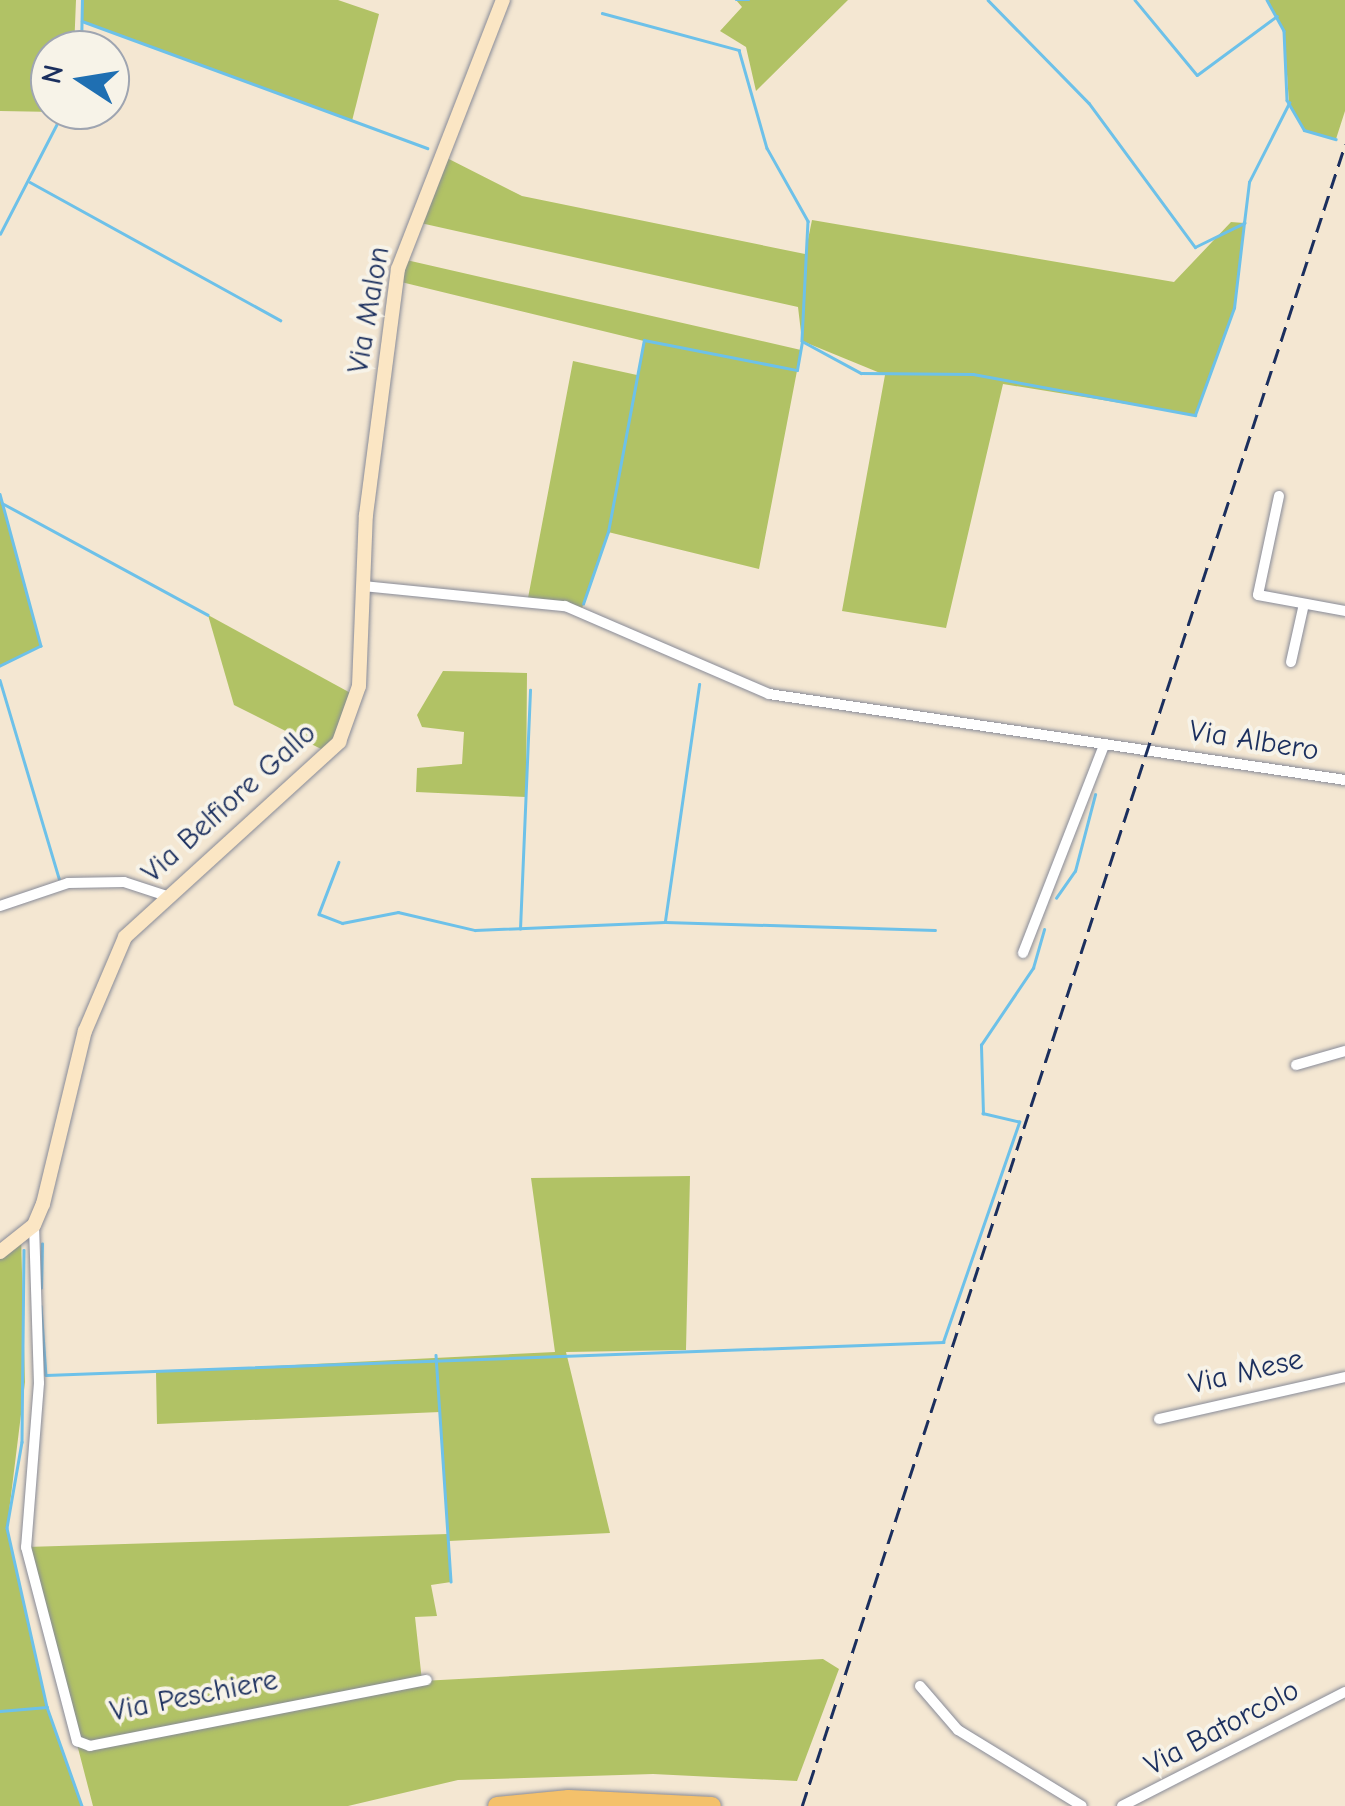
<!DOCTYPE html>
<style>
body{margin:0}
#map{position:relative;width:1345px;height:1806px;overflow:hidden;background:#f4e7d2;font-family:"Comic Neue",sans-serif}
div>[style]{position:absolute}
.green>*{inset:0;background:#b1c265}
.stream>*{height:2.5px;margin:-1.25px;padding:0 1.25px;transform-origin:1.25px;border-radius:1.25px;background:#6dc1e9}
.roads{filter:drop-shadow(0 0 2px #888b98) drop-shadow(0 0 2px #888b98)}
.street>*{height:10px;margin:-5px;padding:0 5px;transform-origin:5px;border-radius:5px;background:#fff}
.secondary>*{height:14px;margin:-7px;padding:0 7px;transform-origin:7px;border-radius:7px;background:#fbe6c4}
.highway>*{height:18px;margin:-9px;padding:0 9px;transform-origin:9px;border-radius:9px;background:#f4c16b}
.rail>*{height:2.5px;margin-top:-1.25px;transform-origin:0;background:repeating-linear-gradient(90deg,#1b2f5e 0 15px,transparent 0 23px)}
span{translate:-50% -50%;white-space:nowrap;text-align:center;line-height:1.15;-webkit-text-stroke:8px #f7f3e8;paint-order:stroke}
.street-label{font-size:30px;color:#1b2f5e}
.north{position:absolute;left:30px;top:30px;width:100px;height:100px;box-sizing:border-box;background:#f7f3e8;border:2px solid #9fa5b1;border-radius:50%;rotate:282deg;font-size:28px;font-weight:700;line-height:40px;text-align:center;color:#1b2f5e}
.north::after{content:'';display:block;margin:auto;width:35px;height:45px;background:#1f6fb2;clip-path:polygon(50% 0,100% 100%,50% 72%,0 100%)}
</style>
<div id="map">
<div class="green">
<div style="clip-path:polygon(0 0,76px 0,74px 50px,50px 50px,56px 112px,0 111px)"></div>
<div style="clip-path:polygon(82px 0,338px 0,379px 14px,352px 121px,82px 21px)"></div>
<div style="clip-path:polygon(736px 0,848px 0,756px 91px,746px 47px,720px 31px,742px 7px)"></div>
<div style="clip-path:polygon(1267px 0,1345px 0,1345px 111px,1336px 139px,1304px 130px,1289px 103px,1284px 31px)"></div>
<div style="clip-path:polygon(441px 155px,522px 196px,805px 254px,812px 220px,1174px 282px,1231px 222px,1244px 223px,1234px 308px,1195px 415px,1003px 384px,946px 628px,842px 611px,885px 375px,802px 341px,798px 307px,416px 222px)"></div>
<div style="clip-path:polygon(402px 259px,801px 350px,759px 569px,608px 532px,581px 611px,528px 598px,573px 361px,637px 375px,644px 341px,397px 281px)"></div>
<div style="clip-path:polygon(0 494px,41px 646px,0 666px)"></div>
<div style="clip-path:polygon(208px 615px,356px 696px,327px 752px,234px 705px)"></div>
<div style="clip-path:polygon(443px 671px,527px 673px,526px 797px,416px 792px,417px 768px,462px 764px,464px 732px,422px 727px,417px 715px)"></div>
<div style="clip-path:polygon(690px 1176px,686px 1350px,566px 1352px,610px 1533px,449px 1541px,451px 1582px,431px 1585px,437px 1616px,415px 1617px,422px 1681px,823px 1659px,839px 1669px,797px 1781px,653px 1774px,458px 1780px,348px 1806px,93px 1806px,26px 1547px,448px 1534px,440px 1412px,157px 1424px,156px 1372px,555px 1352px,531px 1178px)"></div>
<div style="clip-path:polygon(21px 1236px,25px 1382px,7px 1528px,47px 1707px,82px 1806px,0 1806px,0 1252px)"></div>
</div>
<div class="stream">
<div style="left:736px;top:0;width:13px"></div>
<div style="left:988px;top:0;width:144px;rotate:45.6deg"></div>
<div style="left:1089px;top:103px;width:179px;rotate:53.6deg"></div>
<div style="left:1195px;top:247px;width:55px;rotate:-26.1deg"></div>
<div style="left:1244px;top:223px;width:41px;rotate:-83deg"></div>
<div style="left:1249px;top:182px;width:89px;rotate:-63.1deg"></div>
<div style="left:1135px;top:0;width:97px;rotate:50.4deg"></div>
<div style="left:1197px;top:75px;width:99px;rotate:-36.4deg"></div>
<div style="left:1267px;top:0;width:35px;rotate:61deg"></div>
<div style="left:1284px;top:31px;width:69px;rotate:87.5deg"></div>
<div style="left:1287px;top:100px;width:34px;rotate:60deg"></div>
<div style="left:1304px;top:130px;width:33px;rotate:16deg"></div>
<div style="left:602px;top:13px;width:142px;rotate:15.1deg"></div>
<div style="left:739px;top:50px;width:102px;rotate:74.1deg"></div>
<div style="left:767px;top:148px;width:84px;rotate:60.7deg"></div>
<div style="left:808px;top:221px;width:120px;rotate:92.9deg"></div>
<div style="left:802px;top:341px;width:67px;rotate:28.5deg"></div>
<div style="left:861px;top:373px;width:112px;rotate:0.5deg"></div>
<div style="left:973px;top:374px;width:226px;rotate:10.5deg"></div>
<div style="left:1195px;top:415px;width:114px;rotate:-70deg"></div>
<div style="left:1234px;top:308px;width:86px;rotate:-83.3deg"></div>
<div style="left:82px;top:21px;width:368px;rotate:20.2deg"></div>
<div style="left:81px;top:50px;width:50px;rotate:-88.9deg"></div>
<div style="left:30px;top:182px;width:286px;rotate:28.9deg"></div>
<div style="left:0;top:234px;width:140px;rotate:-62.7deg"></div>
<div style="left:0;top:494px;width:157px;rotate:74.9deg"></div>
<div style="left:41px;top:646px;width:46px;rotate:154deg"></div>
<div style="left:2px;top:503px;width:234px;rotate:28.5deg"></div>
<div style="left:583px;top:604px;width:76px;rotate:-70.9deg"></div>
<div style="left:608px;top:532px;width:195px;rotate:-79.4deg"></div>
<div style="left:644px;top:340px;width:156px;rotate:11.1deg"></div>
<div style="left:797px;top:370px;width:27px;rotate:-80deg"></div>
<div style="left:0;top:680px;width:207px;rotate:73.4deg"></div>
<div style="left:339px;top:862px;width:56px;rotate:111deg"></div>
<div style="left:319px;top:914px;width:25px;rotate:21deg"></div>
<div style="left:342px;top:923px;width:57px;rotate:-11.1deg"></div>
<div style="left:398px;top:912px;width:79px;rotate:13.2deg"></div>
<div style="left:475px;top:930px;width:190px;rotate:-2.4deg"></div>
<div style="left:665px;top:922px;width:270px;rotate:1.7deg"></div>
<div style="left:1056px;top:898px;width:33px;rotate:-55deg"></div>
<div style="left:1075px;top:871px;width:79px;rotate:-75.3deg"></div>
<div style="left:665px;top:921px;width:239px;rotate:-81.8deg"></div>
<div style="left:520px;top:929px;width:239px;rotate:-87.6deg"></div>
<div style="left:24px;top:1250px;width:192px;rotate:90.6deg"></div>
<div style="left:22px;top:1442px;width:87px;rotate:99.9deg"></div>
<div style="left:7px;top:1528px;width:183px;rotate:77.4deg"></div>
<div style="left:47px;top:1707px;width:105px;rotate:70.5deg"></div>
<div style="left:41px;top:1288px;width:44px;rotate:-88.7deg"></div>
<div style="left:41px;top:1306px;width:69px;rotate:85.9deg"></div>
<div style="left:46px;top:1375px;width:898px;rotate:-2.11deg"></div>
<div style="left:943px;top:1342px;width:233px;rotate:-70.9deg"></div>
<div style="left:1019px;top:1122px;width:37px;rotate:-167deg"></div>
<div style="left:983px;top:1114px;width:69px;rotate:-91.7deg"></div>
<div style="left:981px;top:1045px;width:93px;rotate:-56deg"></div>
<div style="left:1033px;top:968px;width:40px;rotate:-74deg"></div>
<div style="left:436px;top:1355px;width:227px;rotate:86.2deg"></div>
<div style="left:0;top:1711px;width:47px;rotate:-4.9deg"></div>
</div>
<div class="roads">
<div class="street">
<div style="left:1279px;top:496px;width:101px;rotate:102deg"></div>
<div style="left:1258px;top:595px;width:88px;rotate:10.4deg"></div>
<div style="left:363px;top:586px;width:203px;rotate:5.7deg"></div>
<div style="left:565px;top:606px;width:222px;rotate:23.3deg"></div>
<div style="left:769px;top:694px;width:582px;rotate:8.49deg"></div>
<div style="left:1291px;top:662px;width:59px;rotate:-77.4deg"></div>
<div style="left:0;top:906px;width:72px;rotate:-18.7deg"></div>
<div style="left:68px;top:883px;width:56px;rotate:-1deg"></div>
<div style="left:124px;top:882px;width:45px;rotate:18deg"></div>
<div style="left:1023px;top:953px;width:223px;rotate:-68.7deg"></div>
<div style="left:1296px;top:1065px;width:51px;rotate:-15.9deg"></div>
<div style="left:34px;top:1225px;width:158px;rotate:88.2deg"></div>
<div style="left:39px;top:1383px;width:165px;rotate:94.5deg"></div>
<div style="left:26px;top:1547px;width:201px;rotate:75.3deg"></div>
<div style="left:77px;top:1741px;width:14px;rotate:21deg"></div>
<div style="left:90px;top:1746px;width:343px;rotate:-11.1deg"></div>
<div style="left:1159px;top:1419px;width:191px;rotate:-12.7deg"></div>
<div style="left:920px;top:1686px;width:58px;rotate:49.2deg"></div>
<div style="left:958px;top:1730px;width:145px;rotate:31.5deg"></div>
<div style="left:1122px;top:1806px;width:250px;rotate:-27.1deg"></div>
</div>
<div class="secondary">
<div style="left:0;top:1252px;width:43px;rotate:-38.5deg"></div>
<div style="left:34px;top:1225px;width:23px;rotate:-67deg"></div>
<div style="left:43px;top:1204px;width:178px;rotate:-76.4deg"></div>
<div style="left:85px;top:1031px;width:102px;rotate:-66.9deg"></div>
<div style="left:125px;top:937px;width:290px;rotate:-42.3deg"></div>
<div style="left:339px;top:742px;width:59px;rotate:-70.3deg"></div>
<div style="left:359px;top:686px;width:171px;rotate:-87.7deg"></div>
<div style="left:366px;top:515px;width:248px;rotate:-82.6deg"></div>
<div style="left:398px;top:269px;width:289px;rotate:-68.7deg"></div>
</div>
<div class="highway">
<div style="left:497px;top:1806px;width:72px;rotate:-5.6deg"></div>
<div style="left:569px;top:1799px;width:143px;rotate:2.8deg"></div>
</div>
</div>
<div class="rail">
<div style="left:802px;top:1806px;width:1748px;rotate:-71.9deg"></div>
</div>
<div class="street-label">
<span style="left:369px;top:310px;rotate:-80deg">Via Malon</span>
<span style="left:1254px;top:741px;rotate:9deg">Via Albero</span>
<span style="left:229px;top:803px;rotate:-42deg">Via Belfiore Gallo</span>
<span style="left:1246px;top:1372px;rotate:-13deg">Via Mese</span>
<span style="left:194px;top:1696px;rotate:-11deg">Via Peschiere</span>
<span style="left:1222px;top:1728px;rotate:-28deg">Via Batorcolo</span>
</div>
<div class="north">N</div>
</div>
